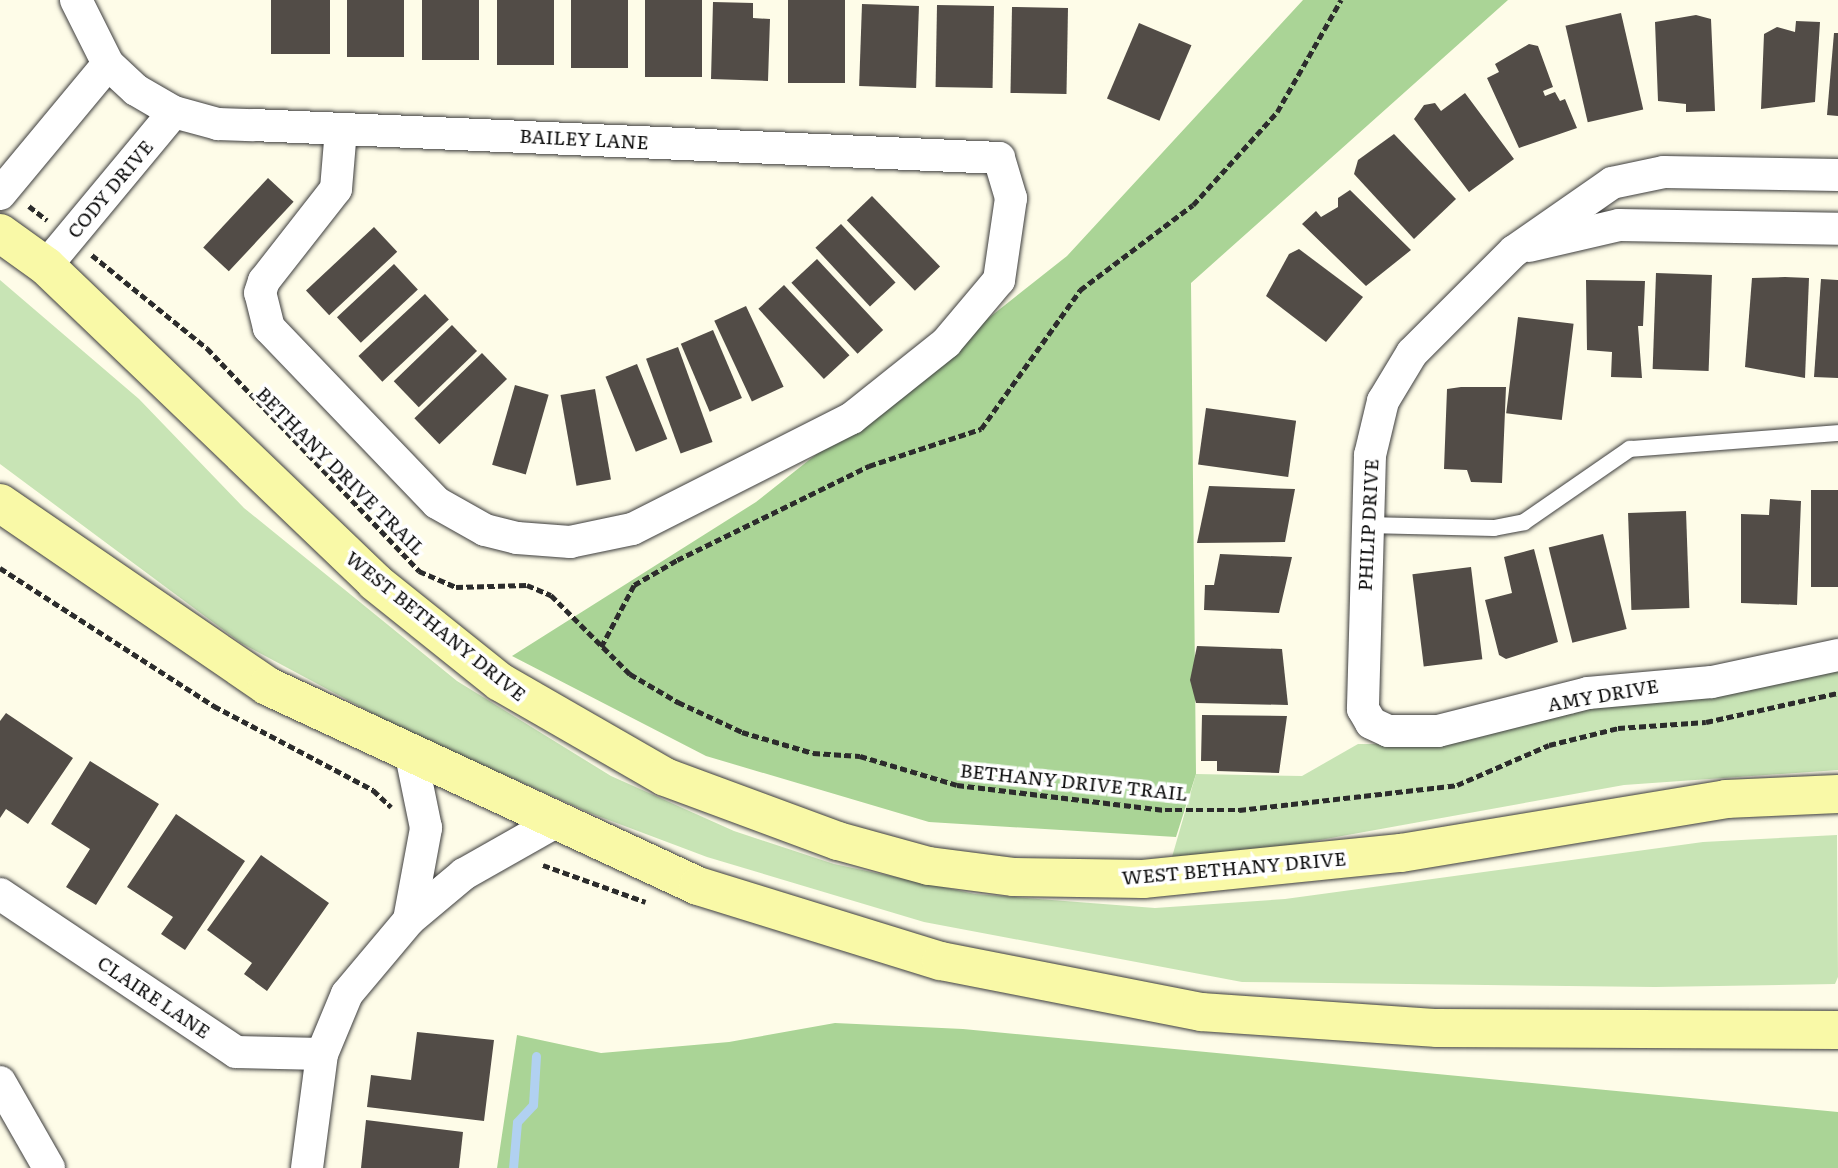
<!DOCTYPE html>
<style>
body{margin:0}
#map{position:relative;width:1838px;height:1168px;overflow:hidden;background:#fefce8;font-family:Literata,serif}
div>[style]{position:absolute}
.green>*{inset:0;background:#c8e4b5}
.forest>*{inset:0;background:#aad496}
.stream>*{height:9px;margin:-4.5px;padding:0 4.5px;transform-origin:4.5px;border-radius:4.5px;background:#b1d1f1}
.building>*{inset:0;background:#524c47;transform-origin:0 0}
.path>*{height:4.5px;margin-top:-2.25px;transform-origin:0;background:repeating-linear-gradient(90deg,#2c2c2c 0 7px,transparent 0 10.5px)}
.roads{filter:drop-shadow(0 0 2px #3d3d3d) drop-shadow(0 0 2px #3d3d3d)}
.service>*{height:16px;margin:-8px;padding:0 8px;transform-origin:8px;border-radius:8px;background:#fff}
.minor>*{height:32px;margin:-16px;padding:0 16px;transform-origin:16px;border-radius:16px;background:#fff}
.secondary>*{height:38px;margin:-19px;padding:0 19px;transform-origin:19px;border-radius:19px;background:#f9f9a7}
span{translate:-50% -50%;white-space:nowrap;text-align:center;line-height:1.15;-webkit-text-stroke:7px #fff;paint-order:stroke}
.street-label{font-size:19px;color:#0a0a0a}
</style>
<div id="map">
<div class="green">
<div style="clip-path:polygon(0 280px,139px 399px,244px 508px,457px 681px,611px 776px,734px 831px,834px 864px,975px 894px,1155px 908px,1285px 899px,1703px 842px,1837px 835px,1838px 977px,1835px 984px,1655px 987px,1242px 982px,924px 922px,707px 857px,590px 813px,400px 728px,241px 643px,0 464px)"></div>
<div style="clip-path:polygon(1838px 665px,1838px 770px,1624px 785px,1248px 853px,1172px 857px,1196px 774px,1302px 776px,1358px 744px,1447px 744px,1597px 707px)"></div>
</div>
<div class="forest">
<div style="clip-path:polygon(1303px 0,1508px 0,1191px 283px,1196px 774px,1176px 837px,929px 822px,706px 756px,512px 656px,756px 502px,1067px 256px)"></div>
<div style="clip-path:polygon(835px 1023px,963px 1029px,1838px 1112px,1838px 1168px,497px 1168px,517px 1035px,601px 1053px,729px 1042px)"></div>
</div>
<div class="stream">
<div style="left:513px;top:1168px;width:46px;rotate:-85deg"></div>
<div style="left:517px;top:1122px;width:23px;rotate:-47deg"></div>
<div style="left:533px;top:1105px;width:49px;rotate:-86.5deg"></div>
</div>
<div class="building">
<div style="left:271px;top:0;width:59px;height:54px"></div>
<div style="left:347px;top:0;width:57px;height:57px"></div>
<div style="left:422px;top:0;width:57px;height:60px"></div>
<div style="left:497px;top:0;width:57px;height:65px"></div>
<div style="left:571px;top:0;width:57px;height:68px"></div>
<div style="left:645px;top:0;width:57px;height:77px"></div>
<div style="left:788px;top:0;width:57px;height:83px"></div>
<div style="clip-path:polygon(713px 2px,753px 3px,753px 18px,770px 19px,768px 81px,711px 79px)"></div>
<div style="left:862px;top:4px;width:57px;height:82px;rotate:2deg"></div>
<div style="left:937px;top:5px;width:57px;height:82px;rotate:1deg"></div>
<div style="left:1012px;top:7px;width:56px;height:86px;rotate:1deg"></div>
<div style="left:1621px;top:13px;width:99px;height:57px;rotate:77deg"></div>
<div style="clip-path:polygon(1696px 15px,1711px 19px,1715px 111px,1686px 112px,1686px 104px,1658px 101px,1655px 22px)"></div>
<div style="clip-path:polygon(1796px 21px,1820px 22px,1815px 102px,1761px 109px,1764px 34px,1777px 27px,1795px 32px)"></div>
<div style="left:1139px;top:23px;width:57px;height:82px;rotate:23deg"></div>
<div style="clip-path:polygon(1834px 33px,1838px 33px,1838px 116px,1827px 115px)"></div>
<div style="clip-path:polygon(1529px 44px,1538px 46px,1553px 87px,1543px 91px,1545px 96px,1555px 92px,1560px 101px,1565px 99px,1577px 128px,1519px 148px,1487px 78px,1499px 72px,1495px 64px)"></div>
<div style="clip-path:polygon(1465px 93px,1514px 159px,1469px 192px,1414px 119px,1424px 105px,1435px 103px,1441px 111px)"></div>
<div style="clip-path:polygon(1394px 134px,1456px 199px,1414px 239px,1354px 174px,1358px 160px)"></div>
<div style="left:268px;top:178px;width:35px;height:95px;rotate:43deg"></div>
<div style="clip-path:polygon(1350px 190px,1411px 250px,1366px 286px,1302px 224px,1316px 211px,1321px 217px,1338px 207px,1338px 198px)"></div>
<div style="left:872px;top:196px;width:98px;height:35px;rotate:46deg"></div>
<div style="left:841px;top:224px;width:80px;height:35px;rotate:47deg"></div>
<div style="left:374px;top:227px;width:34px;height:93px;rotate:47deg"></div>
<div style="clip-path:polygon(1299px 249px,1363px 297px,1326px 342px,1266px 296px,1289px 254px)"></div>
<div style="left:817px;top:259px;width:97px;height:35px;rotate:47deg"></div>
<div style="left:394px;top:264px;width:35px;height:78px;rotate:47deg"></div>
<div style="left:1656px;top:273px;width:56px;height:96px;rotate:2deg"></div>
<div style="clip-path:polygon(1785px 277px,1809px 278px,1805px 378px,1745px 367px,1752px 278px)"></div>
<div style="clip-path:polygon(1821px 279px,1838px 280px,1838px 378px,1814px 377px)"></div>
<div style="clip-path:polygon(1586px 280px,1645px 281px,1643px 326px,1638px 326px,1642px 378px,1611px 377px,1612px 352px,1587px 350px)"></div>
<div style="left:784px;top:285px;width:96px;height:35px;rotate:47deg"></div>
<div style="left:425px;top:294px;width:35px;height:91px;rotate:47deg"></div>
<div style="left:746px;top:306px;width:89px;height:35px;rotate:65deg"></div>
<div style="left:1518px;top:317px;width:56px;height:97px;rotate:7deg"></div>
<div style="left:452px;top:325px;width:36px;height:81px;rotate:46deg"></div>
<div style="left:713px;top:330px;width:74px;height:35px;rotate:67deg"></div>
<div style="left:678px;top:347px;width:101px;height:34px;rotate:70deg"></div>
<div style="left:482px;top:353px;width:36px;height:94px;rotate:46deg"></div>
<div style="left:637px;top:364px;width:81px;height:34px;rotate:68deg"></div>
<div style="left:515px;top:385px;width:35px;height:83px;rotate:16deg"></div>
<div style="clip-path:polygon(1461px 387px,1506px 387px,1502px 483px,1471px 482px,1467px 470px,1444px 469px,1447px 389px)"></div>
<div style="left:595px;top:389px;width:92px;height:35px;rotate:80deg"></div>
<div style="left:1206px;top:408px;width:91px;height:57px;rotate:8deg"></div>
<div style="clip-path:polygon(1209px 486px,1295px 489px,1285px 542px,1197px 543px)"></div>
<div style="left:1811px;top:490px;width:27px;height:97px"></div>
<div style="clip-path:polygon(1770px 499px,1801px 501px,1797px 605px,1741px 603px,1741px 514px,1769px 515px)"></div>
<div style="left:1686px;top:511px;width:97px;height:58px;rotate:88deg"></div>
<div style="left:1603px;top:534px;width:98px;height:56px;rotate:76deg"></div>
<div style="clip-path:polygon(1534px 549px,1558px 642px,1506px 659px,1499px 655px,1485px 600px,1512px 593px,1504px 557px)"></div>
<div style="clip-path:polygon(1220px 554px,1292px 557px,1279px 613px,1204px 610px,1205px 585px,1214px 585px)"></div>
<div style="left:1471px;top:567px;width:93px;height:59px;rotate:83deg"></div>
<div style="clip-path:polygon(1197px 646px,1282px 649px,1288px 705px,1196px 703px,1190px 680px)"></div>
<div style="clip-path:polygon(6px 713px,73px 758px,28px 824px,6px 809px,0 818px,0 721px)"></div>
<div style="clip-path:polygon(1202px 715px,1287px 716px,1279px 773px,1217px 771px,1217px 761px,1201px 761px)"></div>
<div style="clip-path:polygon(90px 761px,159px 804px,96px 905px,66px 887px,90px 849px,51px 824px)"></div>
<div style="clip-path:polygon(176px 814px,245px 861px,185px 950px,161px 934px,173px 917px,127px 887px)"></div>
<div style="clip-path:polygon(261px 855px,329px 903px,267px 991px,244px 974px,252px 963px,207px 930px)"></div>
<div style="clip-path:polygon(417px 1032px,494px 1040px,484px 1121px,367px 1107px,371px 1075px,411px 1080px)"></div>
<div style="clip-path:polygon(366px 1120px,463px 1132px,459px 1168px,361px 1168px)"></div>
</div>
<div class="path">
<div style="left:29px;top:206px;width:23px;rotate:38deg"></div>
<div style="left:92px;top:255px;width:148px;rotate:39deg"></div>
<div style="left:207px;top:348px;width:308px;rotate:46.4deg"></div>
<div style="left:419px;top:571px;width:40px;rotate:23.4deg"></div>
<div style="left:456px;top:587px;width:71px;rotate:-1.6deg"></div>
<div style="left:527px;top:585px;width:26px;rotate:23deg"></div>
<div style="left:551px;top:595px;width:112px;rotate:45deg"></div>
<div style="left:630px;top:674px;width:56px;rotate:30.3deg"></div>
<div style="left:678px;top:702px;width:71px;rotate:25.1deg"></div>
<div style="left:742px;top:732px;width:74px;rotate:16.5deg"></div>
<div style="left:813px;top:753px;width:47px;rotate:3.7deg"></div>
<div style="left:860px;top:756px;width:101px;rotate:16.6deg"></div>
<div style="left:957px;top:785px;width:209px;rotate:6.9deg"></div>
<div style="left:1165px;top:810px;width:74px"></div>
<div style="left:1239px;top:810px;width:219px;rotate:-6.5deg"></div>
<div style="left:1457px;top:785px;width:100px;rotate:-23.5deg"></div>
<div style="left:1549px;top:745px;width:71px;rotate:-13.8deg"></div>
<div style="left:1618px;top:728px;width:88px;rotate:-3.9deg"></div>
<div style="left:1706px;top:722px;width:135px;rotate:-12.4deg"></div>
<div style="left:0;top:568px;width:255px;rotate:32.8deg"></div>
<div style="left:214px;top:706px;width:180px;rotate:27.8deg"></div>
<div style="left:373px;top:790px;width:25px;rotate:43deg"></div>
<div style="left:601px;top:647px;width:70px;rotate:-62deg"></div>
<div style="left:634px;top:585px;width:50px;rotate:-30.2deg"></div>
<div style="left:677px;top:560px;width:214px;rotate:-26.1deg"></div>
<div style="left:869px;top:466px;width:118px;rotate:-18.3deg"></div>
<div style="left:981px;top:429px;width:171px;rotate:-54.5deg"></div>
<div style="left:1080px;top:290px;width:141px;rotate:-37deg"></div>
<div style="left:1193px;top:205px;width:125px;rotate:-47.9deg"></div>
<div style="left:1277px;top:112px;width:129px;rotate:-60.3deg"></div>
<div style="left:543px;top:865px;width:109px;rotate:19.8deg"></div>
</div>
<div class="roads">
<div class="service">
<div style="left:1366px;top:525px;width:128px;rotate:1.3deg"></div>
<div style="left:1494px;top:528px;width:31px;rotate:-11deg"></div>
<div style="left:1524px;top:522px;width:129px;rotate:-34.6deg"></div>
<div style="left:1630px;top:449px;width:209px;rotate:-4.4deg"></div>
</div>
<div class="minor">
<div style="left:76px;top:0;width:72px;rotate:63.4deg"></div>
<div style="left:108px;top:64px;width:38px;rotate:43deg"></div>
<div style="left:136px;top:90px;width:44px;rotate:30.1deg"></div>
<div style="left:174px;top:112px;width:46px;rotate:15.3deg"></div>
<div style="left:218px;top:124px;width:35px;rotate:2deg"></div>
<div style="left:253px;top:125px;width:747px;rotate:2.53deg"></div>
<div style="left:999px;top:158px;width:42px;rotate:73.3deg"></div>
<div style="left:1011px;top:198px;width:83px;rotate:98.3deg"></div>
<div style="left:999px;top:280px;width:82px;rotate:130.1deg"></div>
<div style="left:946px;top:343px;width:120px;rotate:141.4deg"></div>
<div style="left:852px;top:418px;width:246px;rotate:153.2deg"></div>
<div style="left:632px;top:529px;width:63px;rotate:168.2deg"></div>
<div style="left:570px;top:542px;width:53px;rotate:-175.7deg"></div>
<div style="left:517px;top:538px;width:33px;rotate:-166deg"></div>
<div style="left:485px;top:530px;width:55px;rotate:-150.6deg"></div>
<div style="left:437px;top:503px;width:243px;rotate:-133.8deg"></div>
<div style="left:269px;top:328px;width:36px;rotate:-104deg"></div>
<div style="left:260px;top:293px;width:13px;rotate:-72deg"></div>
<div style="left:264px;top:281px;width:117px;rotate:-52deg"></div>
<div style="left:336px;top:189px;width:60px;rotate:-85.2deg"></div>
<div style="left:1838px;top:175px;width:174px;rotate:-179deg"></div>
<div style="left:1664px;top:172px;width:53px;rotate:168.1deg"></div>
<div style="left:1612px;top:183px;width:119px;rotate:145.2deg"></div>
<div style="left:1514px;top:251px;width:144px;rotate:135deg"></div>
<div style="left:1412px;top:353px;width:56px;rotate:121.1deg"></div>
<div style="left:1383px;top:401px;width:56px;rotate:103.5deg"></div>
<div style="left:1370px;top:455px;width:254px;rotate:91.6deg"></div>
<div style="left:1363px;top:709px;width:16px;rotate:60deg"></div>
<div style="left:1371px;top:723px;width:19px;rotate:25deg"></div>
<div style="left:1388px;top:731px;width:50px"></div>
<div style="left:1438px;top:731px;width:155px;rotate:-14.2deg"></div>
<div style="left:1588px;top:693px;width:124px;rotate:-5.1deg"></div>
<div style="left:1712px;top:682px;width:129px;rotate:-12.1deg"></div>
<div style="left:0;top:194px;width:169px;rotate:-50.3deg"></div>
<div style="left:1529px;top:246px;width:92px;rotate:-13.1deg"></div>
<div style="left:1619px;top:225px;width:219px;rotate:1deg"></div>
<div style="left:46px;top:266px;width:200px;rotate:-50.3deg"></div>
<div style="left:0;top:894px;width:284px;rotate:33.8deg"></div>
<div style="left:236px;top:1052px;width:86px;rotate:1.3deg"></div>
<div style="left:409px;top:920px;width:94px;rotate:-79.5deg"></div>
<div style="left:426px;top:828px;width:75px;rotate:-101.6deg"></div>
<div style="left:0;top:1082px;width:99px;rotate:60.3deg"></div>
<div style="left:307px;top:1168px;width:115px;rotate:-82.5deg"></div>
<div style="left:322px;top:1054px;width:65px;rotate:-67.4deg"></div>
<div style="left:347px;top:994px;width:97px;rotate:-50deg"></div>
<div style="left:409px;top:920px;width:72px;rotate:-39.9deg"></div>
<div style="left:464px;top:874px;width:106px;rotate:-29.5deg"></div>
</div>
<div class="secondary">
<div style="left:0;top:233px;width:57px;rotate:35.7deg"></div>
<div style="left:46px;top:266px;width:456px;rotate:43.8deg"></div>
<div style="left:375px;top:582px;width:160px;rotate:38.7deg"></div>
<div style="left:500px;top:682px;width:190px;rotate:29.9deg"></div>
<div style="left:665px;top:777px;width:184px;rotate:20.3deg"></div>
<div style="left:838px;top:841px;width:94px;rotate:15.4deg"></div>
<div style="left:929px;top:866px;width:86px;rotate:7.4deg"></div>
<div style="left:1014px;top:877px;width:129px;rotate:0.9deg"></div>
<div style="left:1143px;top:879px;width:259px;rotate:-5.8deg"></div>
<div style="left:1401px;top:853px;width:329px;rotate:-9.4deg"></div>
<div style="left:1726px;top:799px;width:112px;rotate:-2.6deg"></div>
<div style="left:0;top:503px;width:324px;rotate:34.4deg"></div>
<div style="left:267px;top:686px;width:475px;rotate:24.9deg"></div>
<div style="left:698px;top:886px;width:254px;rotate:17.2deg"></div>
<div style="left:941px;top:961px;width:265px;rotate:11.1deg"></div>
<div style="left:1201px;top:1012px;width:237px;rotate:3.9deg"></div>
<div style="left:1437px;top:1028px;width:401px;rotate:0.3deg"></div>
</div>
</div>
<div class="street-label">
<span style="left:584px;top:139px;rotate:3deg">BAILEY LANE</span>
<span style="left:110px;top:189px;rotate:-50deg">CODY DRIVE</span>
<span style="left:341px;top:471px;rotate:45deg">BETHANY DRIVE TRAIL</span>
<span style="left:1368px;top:525px;rotate:-87deg">PHILIP DRIVE</span>
<span style="left:436px;top:626px;rotate:39deg">WEST BETHANY DRIVE</span>
<span style="left:1603px;top:695px;rotate:-10deg">AMY DRIVE</span>
<span style="left:1074px;top:782px;rotate:6deg">BETHANY DRIVE TRAIL</span>
<span style="left:1234px;top:868px;rotate:-5deg">WEST BETHANY DRIVE</span>
<span style="left:154px;top:997px;rotate:34deg">CLAIRE LANE</span>
</div>
</div>
